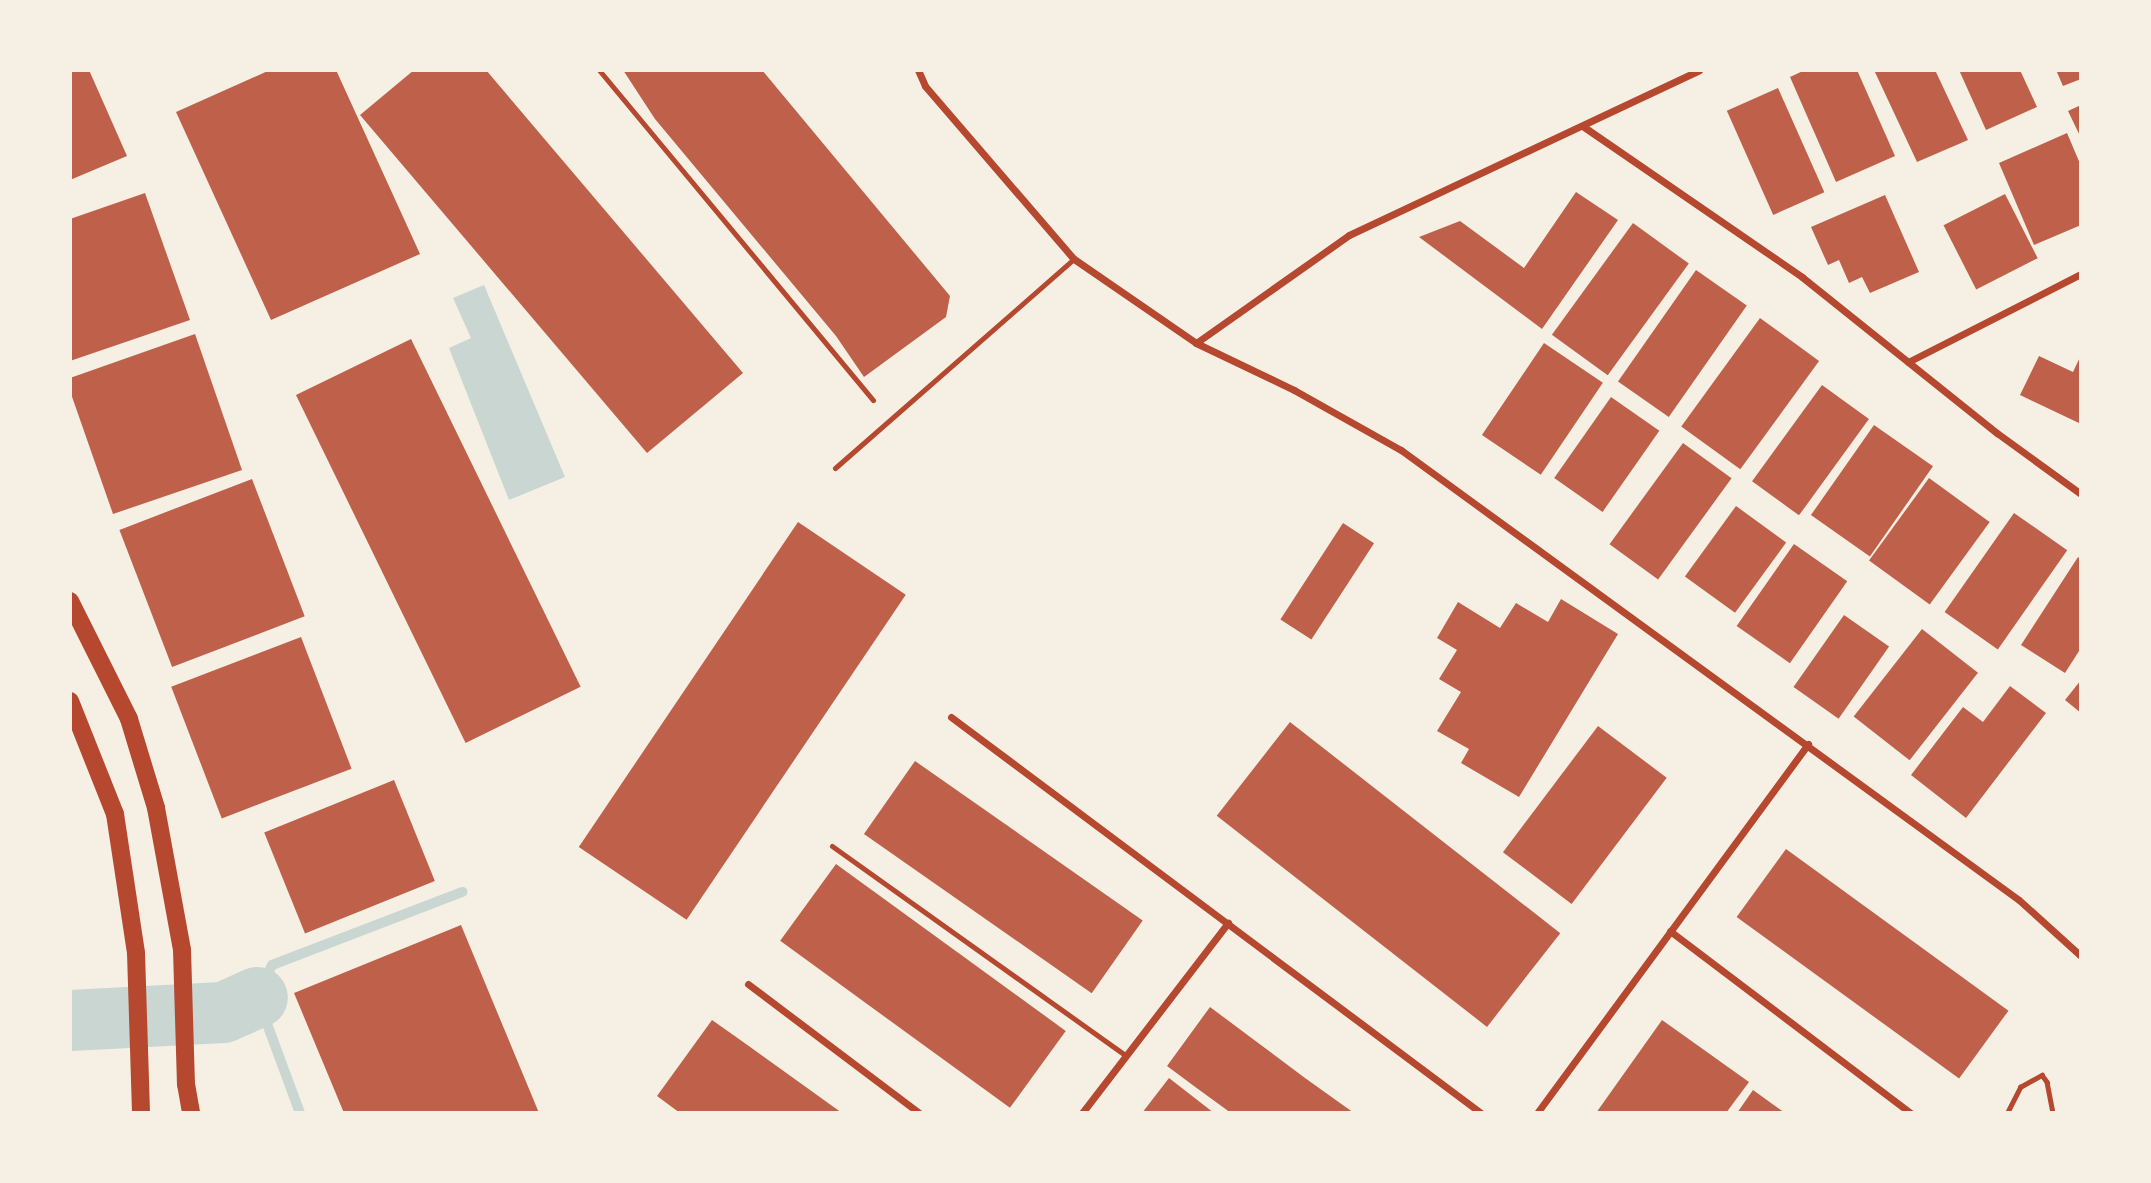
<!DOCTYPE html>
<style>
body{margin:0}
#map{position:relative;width:2151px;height:1183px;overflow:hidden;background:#f6efe4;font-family:"Asap Condensed",sans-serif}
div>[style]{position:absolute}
.water>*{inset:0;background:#c9d6d2}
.stream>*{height:10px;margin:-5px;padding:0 5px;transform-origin:5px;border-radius:5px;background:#c9d6d2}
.river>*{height:61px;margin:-30.5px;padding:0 30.5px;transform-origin:30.5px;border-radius:30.5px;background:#c9d6d2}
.building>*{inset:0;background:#bf614a;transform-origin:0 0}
.path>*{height:4.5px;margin:-2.25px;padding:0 2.25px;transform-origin:2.25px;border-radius:2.25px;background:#b5482f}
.service>*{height:5px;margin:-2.5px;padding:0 2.5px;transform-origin:2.5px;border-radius:2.5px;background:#b5482f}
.minor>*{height:7px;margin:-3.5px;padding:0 3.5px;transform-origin:3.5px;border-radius:3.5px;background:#b5482f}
.primary>*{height:18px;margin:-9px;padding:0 9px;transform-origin:9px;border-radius:9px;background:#b5482f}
span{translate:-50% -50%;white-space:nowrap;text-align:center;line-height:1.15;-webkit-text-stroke:6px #f6efe4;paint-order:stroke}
.frame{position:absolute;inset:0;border:72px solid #f6efe4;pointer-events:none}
</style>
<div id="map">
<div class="water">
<div style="clip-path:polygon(484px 285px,565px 477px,509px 500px,449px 348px,471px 338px,453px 298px)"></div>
</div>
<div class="stream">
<div style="left:300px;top:1113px;width:124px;rotate:-110.3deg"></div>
<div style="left:257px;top:997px;width:35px;rotate:-65deg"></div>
<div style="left:272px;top:965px;width:204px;rotate:-21deg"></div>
</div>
<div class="river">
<div style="left:70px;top:1020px;width:153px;rotate:-3deg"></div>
<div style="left:223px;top:1012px;width:37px;rotate:-24deg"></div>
</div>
<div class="building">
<div style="clip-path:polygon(70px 70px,89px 70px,127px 156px,70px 180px)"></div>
<div style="clip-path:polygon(270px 70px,336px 70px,420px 254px,271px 320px,176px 112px)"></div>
<div style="clip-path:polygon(414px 70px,486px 70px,743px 373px,647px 453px,360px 115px)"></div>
<div style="clip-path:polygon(623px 70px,762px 70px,950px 296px,946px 317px,864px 377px,836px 336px,655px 119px)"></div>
<div style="clip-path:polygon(1805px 70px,1857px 70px,1895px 156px,1836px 182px,1790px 77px)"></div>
<div style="clip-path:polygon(1874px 70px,1935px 70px,1968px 140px,1917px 162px)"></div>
<div style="clip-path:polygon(1959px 70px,2020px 70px,2037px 107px,1986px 130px)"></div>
<div style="clip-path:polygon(2056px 70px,2081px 70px,2081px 79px,2063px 86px)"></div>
<div style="left:1778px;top:88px;width:114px;height:56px;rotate:66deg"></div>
<div style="clip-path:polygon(2081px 105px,2081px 138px,2068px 111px)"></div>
<div style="clip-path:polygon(2067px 133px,2081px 166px,2081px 225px,2034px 245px,1999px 163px)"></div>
<div style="clip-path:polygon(1576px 192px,1618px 220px,1542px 329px,1419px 237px,1460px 221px,1524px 268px)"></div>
<div style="clip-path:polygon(145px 193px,190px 320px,70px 361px,70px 219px)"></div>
<div style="left:2005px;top:194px;width:72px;height:69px;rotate:63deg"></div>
<div style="clip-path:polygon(1885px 195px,1919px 272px,1870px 293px,1862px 277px,1849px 283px,1839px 260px,1828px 265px,1811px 227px)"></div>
<div style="left:1633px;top:223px;width:69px;height:138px;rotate:36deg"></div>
<div style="left:1696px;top:270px;width:62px;height:136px;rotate:35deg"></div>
<div style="left:1760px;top:318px;width:73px;height:134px;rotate:36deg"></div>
<div style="clip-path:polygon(195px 334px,242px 470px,113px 514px,70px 391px,70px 378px)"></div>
<div style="left:411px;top:339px;width:387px;height:128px;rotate:64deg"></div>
<div style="left:1544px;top:343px;width:71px;height:111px;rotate:34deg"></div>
<div style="clip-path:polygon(2081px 355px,2081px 424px,2020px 395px,2039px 356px,2073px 372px)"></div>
<div style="left:1822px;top:385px;width:58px;height:119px;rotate:36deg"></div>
<div style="left:1611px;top:397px;width:59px;height:99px;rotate:35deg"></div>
<div style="left:1874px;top:425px;width:72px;height:110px;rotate:35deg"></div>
<div style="left:1683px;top:443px;width:60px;height:125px;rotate:36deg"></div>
<div style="left:1929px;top:478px;width:75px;height:102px;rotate:36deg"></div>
<div style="left:252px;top:479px;width:147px;height:142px;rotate:69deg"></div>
<div style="left:1736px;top:506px;width:62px;height:87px;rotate:36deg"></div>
<div style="left:2014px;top:513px;width:65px;height:121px;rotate:35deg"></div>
<div style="left:798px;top:522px;width:130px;height:392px;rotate:34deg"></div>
<div style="left:1343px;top:523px;width:37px;height:115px;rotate:33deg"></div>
<div style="left:1794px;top:544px;width:65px;height:100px;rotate:35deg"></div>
<div style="clip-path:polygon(2078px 557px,2081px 560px,2081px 648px,2065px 673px,2021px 645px)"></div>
<div style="clip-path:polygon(1561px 599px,1618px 634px,1519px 797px,1461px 763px,1469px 749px,1437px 731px,1461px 692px,1439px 679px,1457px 650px,1437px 638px,1458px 602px,1500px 628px,1516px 603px,1548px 622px)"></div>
<div style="left:1844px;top:615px;width:55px;height:88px;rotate:35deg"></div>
<div style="left:1922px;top:629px;width:71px;height:111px;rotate:38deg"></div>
<div style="left:301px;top:637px;width:141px;height:139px;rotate:69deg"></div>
<div style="clip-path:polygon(2081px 680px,2081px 713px,2065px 700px)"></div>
<div style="clip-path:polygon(2010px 686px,2046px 713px,1966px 818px,1911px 775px,1963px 707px,1983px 722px)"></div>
<div style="left:1290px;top:722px;width:343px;height:119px;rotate:38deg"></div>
<div style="left:1598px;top:726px;width:86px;height:158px;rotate:37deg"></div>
<div style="left:915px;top:761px;width:278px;height:89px;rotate:35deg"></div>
<div style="left:394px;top:780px;width:109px;height:140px;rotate:68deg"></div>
<div style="left:1786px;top:849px;width:275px;height:84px;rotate:36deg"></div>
<div style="left:836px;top:864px;width:284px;height:95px;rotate:36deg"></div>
<div style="clip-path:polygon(461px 925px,539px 1113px,344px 1113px,294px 993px)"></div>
<div style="clip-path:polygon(1210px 1007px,1305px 1078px,1354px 1113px,1231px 1113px,1198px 1089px,1167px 1066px)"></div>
<div style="clip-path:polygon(712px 1020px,746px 1044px,842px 1113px,680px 1113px,657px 1096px)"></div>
<div style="clip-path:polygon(1662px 1020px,1749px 1082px,1726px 1113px,1596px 1113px)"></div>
<div style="clip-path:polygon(1169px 1078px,1214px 1113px,1142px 1113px)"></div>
<div style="clip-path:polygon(1753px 1090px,1785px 1113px,1737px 1113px)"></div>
</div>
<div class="path">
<div style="left:2007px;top:1113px;width:29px;rotate:-63deg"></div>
<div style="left:2020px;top:1087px;width:25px;rotate:-29deg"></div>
<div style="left:2042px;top:1075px;width:9px;rotate:54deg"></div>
<div style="left:2047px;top:1082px;width:32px;rotate:79deg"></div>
</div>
<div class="service">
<div style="left:599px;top:70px;width:429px;rotate:50.3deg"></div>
<div style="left:835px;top:468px;width:317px;rotate:-41.2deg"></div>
<div style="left:832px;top:846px;width:361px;rotate:35.5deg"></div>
</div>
<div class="minor">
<div style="left:918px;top:70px;width:17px;rotate:66deg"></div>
<div style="left:925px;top:86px;width:228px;rotate:49.3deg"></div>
<div style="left:1074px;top:259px;width:148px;rotate:34.5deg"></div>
<div style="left:1196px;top:343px;width:109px;rotate:25.6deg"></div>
<div style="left:1294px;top:390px;width:123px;rotate:29.3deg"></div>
<div style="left:1401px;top:450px;width:764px;rotate:36.06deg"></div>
<div style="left:2019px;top:900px;width:84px;rotate:42.1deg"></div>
<div style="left:1584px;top:127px;width:265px;rotate:34.5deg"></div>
<div style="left:1802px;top:277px;width:250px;rotate:38.7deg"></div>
<div style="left:1997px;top:433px;width:104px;rotate:36deg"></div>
<div style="left:1196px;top:343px;width:187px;rotate:-35.2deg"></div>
<div style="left:1349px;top:235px;width:387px;rotate:-25.2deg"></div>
<div style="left:1908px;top:362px;width:194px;rotate:-27deg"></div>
<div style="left:951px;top:717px;width:662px;rotate:36.77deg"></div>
<div style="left:1670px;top:931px;width:302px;rotate:37.1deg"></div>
<div style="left:748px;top:984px;width:214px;rotate:37deg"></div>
<div style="left:1082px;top:1113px;width:240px;rotate:-52.5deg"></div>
<div style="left:1537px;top:1113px;width:458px;rotate:-53.7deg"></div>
</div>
<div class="primary">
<div style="left:70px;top:601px;width:132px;rotate:63.4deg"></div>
<div style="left:129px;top:719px;width:93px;rotate:73.1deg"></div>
<div style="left:156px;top:808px;width:144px;rotate:79.6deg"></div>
<div style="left:182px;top:950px;width:134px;rotate:88.3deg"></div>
<div style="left:186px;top:1084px;width:29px;rotate:80deg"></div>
<div style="left:70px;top:701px;width:122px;rotate:68.3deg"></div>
<div style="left:115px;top:814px;width:141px;rotate:81.4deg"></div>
<div style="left:136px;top:953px;width:160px;rotate:88.2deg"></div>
</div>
<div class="frame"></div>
</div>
